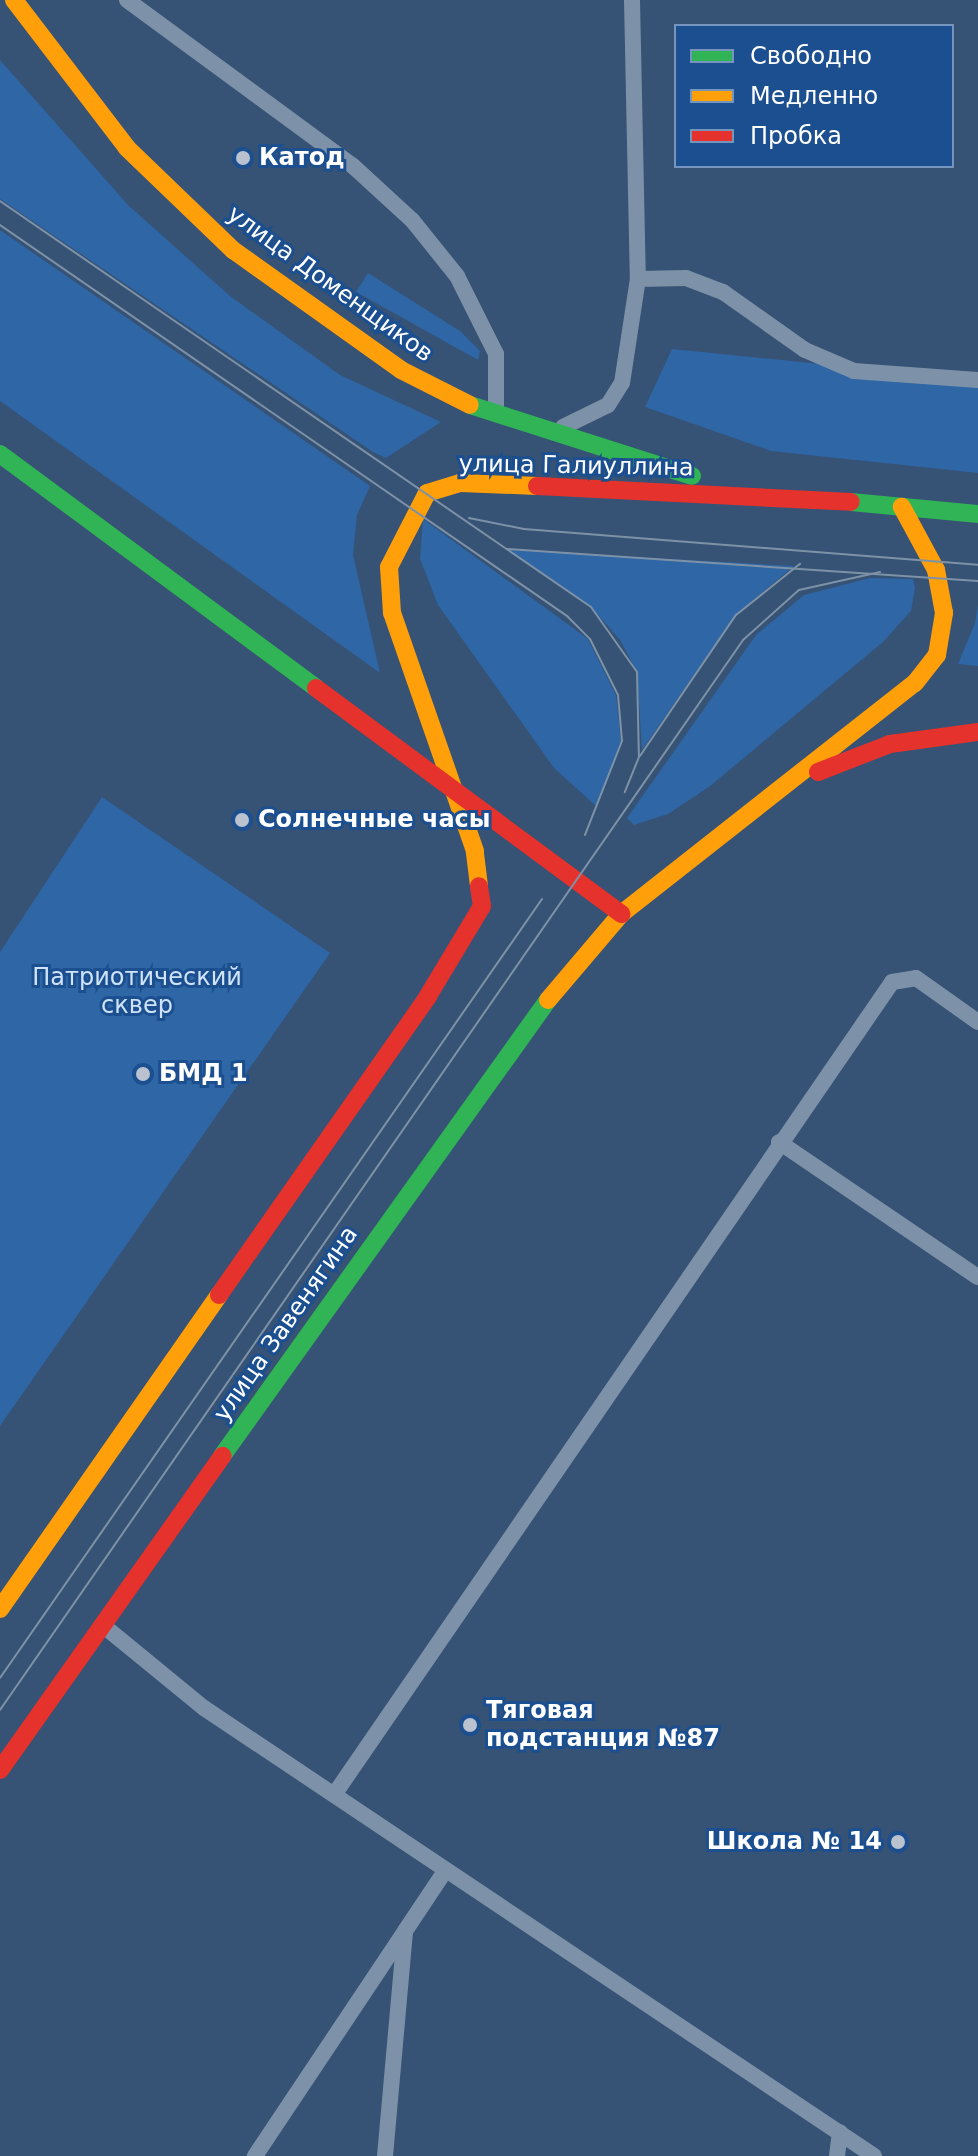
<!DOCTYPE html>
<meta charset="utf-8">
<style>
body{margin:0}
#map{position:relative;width:978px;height:2156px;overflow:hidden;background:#365274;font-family:"DejaVu Sans",sans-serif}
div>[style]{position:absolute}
.green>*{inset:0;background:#2f66a5}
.lane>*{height:16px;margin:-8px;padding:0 8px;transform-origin:8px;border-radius:8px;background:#7d92a8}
.fast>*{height:18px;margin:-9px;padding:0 9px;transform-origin:9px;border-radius:9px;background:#30b455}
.slow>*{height:18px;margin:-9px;padding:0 9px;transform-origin:9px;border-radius:9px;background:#ff9f0a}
.jam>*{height:18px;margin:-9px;padding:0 9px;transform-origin:9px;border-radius:9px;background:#e5322d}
.tram>*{height:2px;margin:-1px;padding:0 1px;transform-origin:1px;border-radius:1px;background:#7e92a7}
.dots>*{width:22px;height:22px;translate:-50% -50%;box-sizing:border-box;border:4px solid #1b4f8f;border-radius:50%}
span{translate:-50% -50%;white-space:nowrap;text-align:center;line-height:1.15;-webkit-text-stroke:6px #1b4f8f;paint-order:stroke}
.poi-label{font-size:24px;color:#fff;font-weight:700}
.left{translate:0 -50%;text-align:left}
.right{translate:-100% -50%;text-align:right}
.street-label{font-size:24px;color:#fff}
.park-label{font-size:24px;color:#cfe3fa}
.legend{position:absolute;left:674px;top:24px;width:280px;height:144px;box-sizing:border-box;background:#1b4f8f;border:2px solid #7695bc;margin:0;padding:10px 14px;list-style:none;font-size:24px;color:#fff}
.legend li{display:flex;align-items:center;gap:16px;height:40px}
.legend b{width:40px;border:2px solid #7695bc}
</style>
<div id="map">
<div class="green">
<div style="clip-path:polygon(0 60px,128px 205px,230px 296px,340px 375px,441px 422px,386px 458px,373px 452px,0 199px)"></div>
<div style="clip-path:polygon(0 230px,370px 486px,357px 515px,353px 555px,380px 673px,0 401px)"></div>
<div style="clip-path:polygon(368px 273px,460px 331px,480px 351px,478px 360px,356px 292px)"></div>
<div style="clip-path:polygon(672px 349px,978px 380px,978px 473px,771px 451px,645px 407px)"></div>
<div style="clip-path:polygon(423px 519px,588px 639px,616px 695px,621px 741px,597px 807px,554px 768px,438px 605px,420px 559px)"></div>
<div style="clip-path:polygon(505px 549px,633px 557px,794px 566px,736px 614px,642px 750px,637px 672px,620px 640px,591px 607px)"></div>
<div style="clip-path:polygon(870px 578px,913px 579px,915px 588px,911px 611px,883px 642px,709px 787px,668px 814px,634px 825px,627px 818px,756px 635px,804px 595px)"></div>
<div style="clip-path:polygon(978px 605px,978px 666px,958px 664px,975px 623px)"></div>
<div style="clip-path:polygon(102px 797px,330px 953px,0 1426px,0 952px)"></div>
</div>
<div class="lane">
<div style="left:127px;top:0;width:280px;rotate:36.3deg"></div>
<div style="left:353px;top:166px;width:80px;rotate:42.5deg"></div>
<div style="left:412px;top:220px;width:72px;rotate:51.2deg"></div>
<div style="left:457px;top:276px;width:87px;rotate:63.4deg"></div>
<div style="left:496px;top:354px;width:59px;rotate:90deg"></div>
<div style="left:632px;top:0;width:279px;rotate:88.8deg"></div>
<div style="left:563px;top:427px;width:50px;rotate:-26.1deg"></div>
<div style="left:608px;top:405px;width:26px;rotate:-58deg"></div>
<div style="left:622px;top:383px;width:105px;rotate:-81.3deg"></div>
<div style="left:638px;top:279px;width:48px;rotate:-1.2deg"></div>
<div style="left:686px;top:278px;width:40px;rotate:21deg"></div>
<div style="left:723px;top:292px;width:100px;rotate:35.3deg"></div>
<div style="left:805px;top:350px;width:53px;rotate:23.2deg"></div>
<div style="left:854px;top:371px;width:124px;rotate:4.2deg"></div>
<div style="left:779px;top:1142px;width:240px;rotate:34.2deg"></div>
<div style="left:105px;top:1627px;width:128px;rotate:39.3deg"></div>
<div style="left:204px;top:1708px;width:806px;rotate:33.77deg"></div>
<div style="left:336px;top:1792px;width:982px;rotate:-55.53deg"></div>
<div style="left:892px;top:982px;width:24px;rotate:-9deg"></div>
<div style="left:916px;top:978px;width:76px;rotate:35.4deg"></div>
<div style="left:255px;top:2156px;width:267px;rotate:-56.3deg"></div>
<div style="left:385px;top:2156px;width:226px;rotate:-84.9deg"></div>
<div style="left:405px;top:1931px;width:72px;rotate:-56.3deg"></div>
<div style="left:837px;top:2156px;width:24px;rotate:-83deg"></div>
</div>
<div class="fast">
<div style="left:470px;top:405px;width:233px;rotate:17.7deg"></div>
<div style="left:0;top:454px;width:393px;rotate:36.5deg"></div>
<div style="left:851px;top:502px;width:128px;rotate:5.4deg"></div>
<div style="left:222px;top:1456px;width:561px;rotate:-54.44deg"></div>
</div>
<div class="slow">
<div style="left:14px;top:0;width:186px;rotate:52.6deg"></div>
<div style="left:127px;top:148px;width:147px;rotate:43.9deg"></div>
<div style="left:233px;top:250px;width:206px;rotate:35.5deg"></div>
<div style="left:401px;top:370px;width:77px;rotate:26.9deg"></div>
<div style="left:479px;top:886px;width:35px;rotate:-97deg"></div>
<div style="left:475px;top:851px;width:252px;rotate:-109.2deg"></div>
<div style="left:392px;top:613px;width:46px;rotate:-93.7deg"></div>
<div style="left:389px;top:567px;width:83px;rotate:-62.8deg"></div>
<div style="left:427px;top:493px;width:34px;rotate:-17deg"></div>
<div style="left:460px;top:483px;width:77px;rotate:2.2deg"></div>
<div style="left:548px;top:1000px;width:113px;rotate:-49.7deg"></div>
<div style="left:621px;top:914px;width:374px;rotate:-38.2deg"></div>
<div style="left:915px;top:683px;width:36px;rotate:-52deg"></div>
<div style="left:937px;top:655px;width:43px;rotate:-80.5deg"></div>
<div style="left:944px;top:613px;width:44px;rotate:-100.5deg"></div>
<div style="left:936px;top:570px;width:72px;rotate:-118.4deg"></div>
<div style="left:0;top:1609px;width:383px;rotate:-55.1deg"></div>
</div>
<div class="jam">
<div style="left:537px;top:486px;width:314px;rotate:2.9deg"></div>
<div style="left:316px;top:688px;width:380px;rotate:36.5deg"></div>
<div style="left:818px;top:772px;width:77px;rotate:-21.3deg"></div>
<div style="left:890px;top:744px;width:89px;rotate:-7.8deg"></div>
<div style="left:219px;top:1295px;width:365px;rotate:-55deg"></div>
<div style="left:428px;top:996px;width:105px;rotate:-59deg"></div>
<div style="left:482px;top:906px;width:20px;rotate:-99deg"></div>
<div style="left:0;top:1770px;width:385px;rotate:-54.7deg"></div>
</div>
<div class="tram">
<div style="left:0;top:201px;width:717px;rotate:34.49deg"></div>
<div style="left:591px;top:607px;width:80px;rotate:54.7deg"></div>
<div style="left:637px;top:672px;width:85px;rotate:88.7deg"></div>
<div style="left:639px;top:757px;width:38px;rotate:112deg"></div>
<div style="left:0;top:225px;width:689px;rotate:34.59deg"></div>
<div style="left:567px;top:616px;width:33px;rotate:45deg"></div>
<div style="left:590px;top:639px;width:63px;rotate:63.4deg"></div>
<div style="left:618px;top:695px;width:46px;rotate:85deg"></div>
<div style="left:622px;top:741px;width:101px;rotate:111.5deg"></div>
<div style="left:469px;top:518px;width:56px;rotate:11.3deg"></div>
<div style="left:524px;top:529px;width:455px;rotate:4.5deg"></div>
<div style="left:507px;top:549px;width:472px;rotate:3.9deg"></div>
<div style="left:640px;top:756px;width:171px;rotate:-55.8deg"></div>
<div style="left:736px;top:615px;width:82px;rotate:-38.6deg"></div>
<div style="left:0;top:1678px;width:949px;rotate:-55.17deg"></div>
<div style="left:0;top:1710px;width:1303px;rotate:-55.22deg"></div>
<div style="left:743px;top:640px;width:75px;rotate:-41.8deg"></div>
<div style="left:799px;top:590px;width:83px;rotate:-12.5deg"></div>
</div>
<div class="dots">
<div style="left:243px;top:158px;background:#b9c2ce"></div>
<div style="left:242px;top:820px;background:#b9c2ce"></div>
<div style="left:143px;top:1074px;background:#b9c2ce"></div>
<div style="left:470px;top:1725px;background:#b9c2ce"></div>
<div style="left:898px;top:1842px;background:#b9c2ce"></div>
</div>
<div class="poi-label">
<span class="left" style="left:259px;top:158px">Катод</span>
<span class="left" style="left:258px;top:820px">Солнечные часы</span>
<span class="left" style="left:159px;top:1074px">БМД 1</span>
<span class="left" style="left:486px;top:1725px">Тяговая<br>подстанция №87</span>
<span class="right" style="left:882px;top:1842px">Школа № 14</span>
</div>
<div class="street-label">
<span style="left:330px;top:284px;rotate:36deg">улица Доменщиков</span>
<span style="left:576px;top:466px;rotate:1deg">улица Галиуллина</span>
<span style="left:286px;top:1324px;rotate:-55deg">улица Завенягина</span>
</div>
<div class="park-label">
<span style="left:137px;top:992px">Патриотический<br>сквер</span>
</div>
<ul class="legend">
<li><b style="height:10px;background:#30b455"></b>Свободно</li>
<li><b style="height:10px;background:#ff9f0a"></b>Медленно</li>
<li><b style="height:10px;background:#e5322d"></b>Пробка</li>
</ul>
</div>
